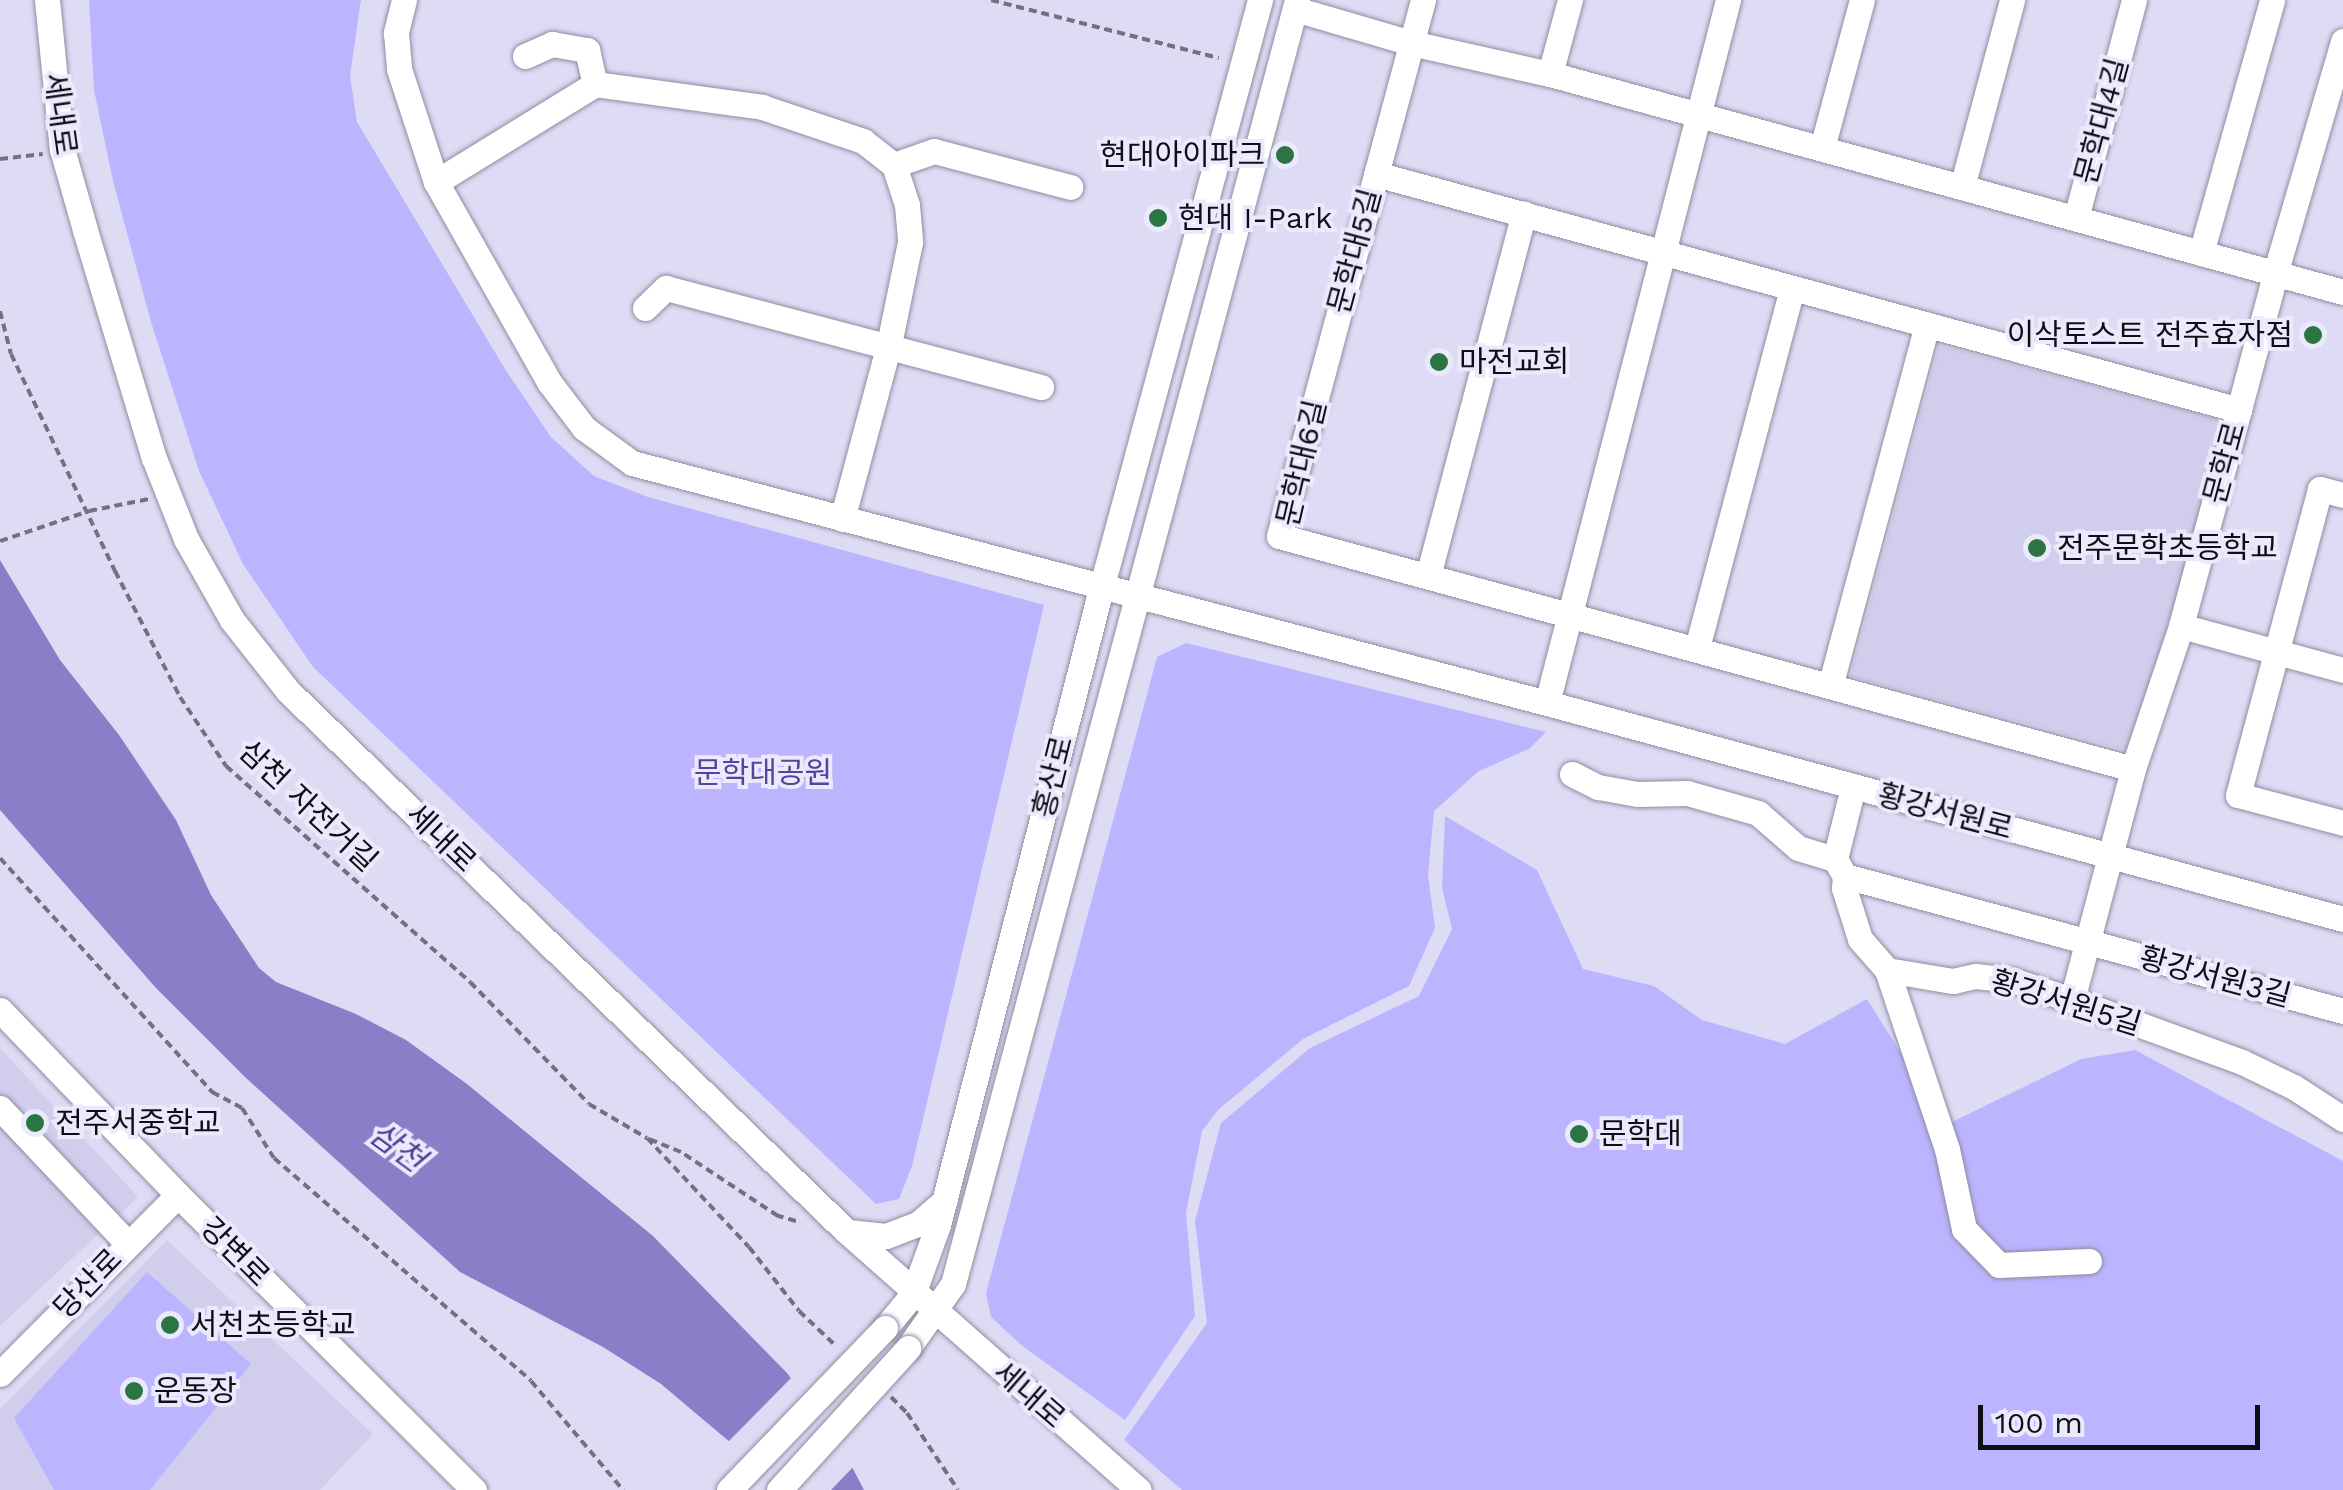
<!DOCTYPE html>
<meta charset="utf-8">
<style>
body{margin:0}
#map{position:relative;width:2343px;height:1490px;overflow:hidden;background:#dedcf4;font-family:"Work Sans","Noto Sans KR",sans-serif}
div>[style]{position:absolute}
.built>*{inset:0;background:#d0ceec;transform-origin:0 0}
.green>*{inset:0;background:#bdb4ff}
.water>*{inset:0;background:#887fc8}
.pier>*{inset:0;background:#dedcf4}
.path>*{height:4px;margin-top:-2px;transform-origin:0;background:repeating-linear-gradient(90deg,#727180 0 8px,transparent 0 13px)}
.roads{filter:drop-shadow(0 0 2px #8e8da2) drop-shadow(0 0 2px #8e8da2)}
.minor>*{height:25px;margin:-12.5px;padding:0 12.5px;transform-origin:12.5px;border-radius:12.5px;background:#fff}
.bridges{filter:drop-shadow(0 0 2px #8e8da2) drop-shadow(0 0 2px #8e8da2)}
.minor-bridge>*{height:25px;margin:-12.5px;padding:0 12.5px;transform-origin:12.5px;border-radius:12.5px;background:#fff}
.dots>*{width:28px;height:28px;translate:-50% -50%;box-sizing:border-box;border:5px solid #ebeafd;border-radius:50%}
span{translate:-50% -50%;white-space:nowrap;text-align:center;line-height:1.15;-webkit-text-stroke:8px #ebeafd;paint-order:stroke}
.street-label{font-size:30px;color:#0f0e16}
.poi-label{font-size:30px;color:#0f0e16}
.right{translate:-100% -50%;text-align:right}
.left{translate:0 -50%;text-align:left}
.park-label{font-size:30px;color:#55439c}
.water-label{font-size:32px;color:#503e96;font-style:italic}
.scale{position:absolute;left:1978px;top:1405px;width:282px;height:45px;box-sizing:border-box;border:5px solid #0f0e16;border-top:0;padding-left:12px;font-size:30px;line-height:35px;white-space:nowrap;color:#0f0e16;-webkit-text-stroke:8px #ebeafd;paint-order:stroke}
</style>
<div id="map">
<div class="built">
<div style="left:1939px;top:345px;width:296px;height:343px;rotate:15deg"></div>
<div style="clip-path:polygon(0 1048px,138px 1197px,0 1326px)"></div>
<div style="clip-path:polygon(167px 1240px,373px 1434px,320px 1490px,0 1490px,0 1409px)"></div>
</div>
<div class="green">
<div style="clip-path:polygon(89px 0,361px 0,350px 76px,357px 122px,505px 369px,551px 437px,594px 476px,648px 497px,1044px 605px,912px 1166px,899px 1199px,876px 1204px,313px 667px,243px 564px,199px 471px,151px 322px,113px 181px,94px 90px)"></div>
<div style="clip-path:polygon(1186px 643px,1546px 732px,1529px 749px,1479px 771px,1434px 811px,1428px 875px,1435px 928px,1409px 986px,1303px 1039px,1218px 1110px,1202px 1131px,1186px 1213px,1195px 1316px,1125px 1420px,1021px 1345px,991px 1317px,986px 1293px,1157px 657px)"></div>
<div style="clip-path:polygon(1445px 816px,1537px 870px,1583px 969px,1654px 986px,1702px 1020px,1785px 1044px,1867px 999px,1946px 1125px,2081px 1059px,2135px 1050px,2343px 1161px,2343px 1490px,1182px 1490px,1124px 1440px,1207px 1323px,1195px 1221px,1221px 1123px,1310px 1048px,1419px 996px,1452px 929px,1442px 888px)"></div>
<div style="clip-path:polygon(147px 1272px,251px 1364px,150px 1490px,54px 1490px,14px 1418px)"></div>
</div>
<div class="water">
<div style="clip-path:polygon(0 560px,60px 660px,119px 735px,176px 820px,211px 895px,259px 968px,276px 982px,356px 1014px,406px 1040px,467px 1084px,653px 1236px,787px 1373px,837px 1438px,864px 1490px,787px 1490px,661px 1384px,603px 1347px,460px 1272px,245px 1077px,156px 988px,0 810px)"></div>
</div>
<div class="pier">
<div style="clip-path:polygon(794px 1375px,841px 1435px,856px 1464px,831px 1490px,779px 1490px,725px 1445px)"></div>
</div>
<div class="path">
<div style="left:991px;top:0;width:235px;rotate:14.3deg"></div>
<div style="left:0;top:159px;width:43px;rotate:-6.6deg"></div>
<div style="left:0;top:311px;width:44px;rotate:75.7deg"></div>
<div style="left:11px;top:354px;width:241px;rotate:64.4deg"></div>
<div style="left:115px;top:571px;width:142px;rotate:62.7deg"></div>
<div style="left:180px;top:697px;width:83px;rotate:56.3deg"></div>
<div style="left:226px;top:766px;width:326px;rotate:41.5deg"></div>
<div style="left:470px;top:982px;width:170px;rotate:45.7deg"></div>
<div style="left:589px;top:1104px;width:67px;rotate:30.4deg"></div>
<div style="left:0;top:541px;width:94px;rotate:-18.6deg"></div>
<div style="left:89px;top:511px;width:61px;rotate:-11.3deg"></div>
<div style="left:0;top:858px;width:316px;rotate:47.8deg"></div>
<div style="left:212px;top:1092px;width:34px;rotate:28deg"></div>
<div style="left:242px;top:1108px;width:59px;rotate:57.4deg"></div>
<div style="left:274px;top:1158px;width:340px;rotate:40.9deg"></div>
<div style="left:531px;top:1381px;width:143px;rotate:49.8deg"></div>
<div style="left:796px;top:1221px;width:19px;rotate:-164deg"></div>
<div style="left:778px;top:1216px;width:116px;rotate:-146.6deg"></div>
<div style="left:681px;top:1152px;width:37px;rotate:-158deg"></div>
<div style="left:647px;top:1138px;width:149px;rotate:46.9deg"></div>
<div style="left:749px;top:1247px;width:81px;rotate:52deg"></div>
<div style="left:799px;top:1311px;width:51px;rotate:43.4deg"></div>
<div style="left:891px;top:1397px;width:23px;rotate:45deg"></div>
<div style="left:907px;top:1413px;width:92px;rotate:56.5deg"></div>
</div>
<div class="roads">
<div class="minor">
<div style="left:47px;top:0;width:150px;rotate:84.3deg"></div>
<div style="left:62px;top:149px;width:84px;rotate:74.1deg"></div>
<div style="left:85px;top:230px;width:238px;rotate:73.2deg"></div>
<div style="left:154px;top:458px;width:87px;rotate:68.4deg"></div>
<div style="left:186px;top:539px;width:93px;rotate:60.4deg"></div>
<div style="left:232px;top:620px;width:90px;rotate:51.7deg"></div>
<div style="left:288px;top:691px;width:775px;rotate:44.06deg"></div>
<div style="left:845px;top:1230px;width:392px;rotate:41.5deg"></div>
<div style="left:404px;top:0;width:34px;rotate:104deg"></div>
<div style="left:396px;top:33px;width:36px;rotate:85deg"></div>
<div style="left:399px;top:69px;width:119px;rotate:71.9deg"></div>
<div style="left:436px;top:182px;width:230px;rotate:60.5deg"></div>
<div style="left:549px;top:382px;width:58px;rotate:52.7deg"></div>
<div style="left:584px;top:428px;width:59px;rotate:36.1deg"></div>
<div style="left:632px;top:463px;width:946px;rotate:14.7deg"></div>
<div style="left:1547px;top:703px;width:825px;rotate:15.18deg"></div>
<div style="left:1423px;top:0;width:555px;rotate:105.04deg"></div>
<div style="left:1279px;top:536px;width:885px;rotate:15.26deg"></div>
<div style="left:1295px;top:9px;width:121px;rotate:16.3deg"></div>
<div style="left:1411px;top:43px;width:142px;rotate:12.6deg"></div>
<div style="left:1550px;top:74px;width:822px;rotate:15.37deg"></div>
<div style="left:525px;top:56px;width:30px;rotate:-24deg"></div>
<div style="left:552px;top:44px;width:36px;rotate:10deg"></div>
<div style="left:587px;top:50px;width:35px;rotate:77deg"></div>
<div style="left:1550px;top:74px;width:77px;rotate:-74.9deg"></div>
<div style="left:1822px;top:148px;width:153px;rotate:-74.9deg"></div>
<div style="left:894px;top:165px;width:42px;rotate:-19.3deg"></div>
<div style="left:934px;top:151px;width:141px;rotate:14.8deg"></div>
<div style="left:1376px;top:174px;width:895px;rotate:15.29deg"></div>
<div style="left:436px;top:182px;width:187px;rotate:-31.6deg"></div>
<div style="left:595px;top:84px;width:169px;rotate:7.8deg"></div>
<div style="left:762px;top:107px;width:107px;rotate:18.6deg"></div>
<div style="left:863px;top:141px;width:39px;rotate:38deg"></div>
<div style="left:894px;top:165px;width:42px;rotate:72deg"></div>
<div style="left:907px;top:205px;width:37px;rotate:85deg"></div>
<div style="left:910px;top:242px;width:104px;rotate:101.6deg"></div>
<div style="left:889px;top:344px;width:181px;rotate:105deg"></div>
<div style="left:1962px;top:187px;width:194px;rotate:-75deg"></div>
<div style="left:2076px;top:218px;width:226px;rotate:-75.1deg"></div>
<div style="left:2201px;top:253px;width:263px;rotate:-74.3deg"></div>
<div style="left:645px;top:308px;width:29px;rotate:-44deg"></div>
<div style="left:666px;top:288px;width:388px;rotate:14.8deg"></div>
<div style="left:2343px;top:495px;width:24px;rotate:-165deg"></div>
<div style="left:2320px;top:489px;width:317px;rotate:105deg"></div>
<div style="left:2238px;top:795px;width:109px;rotate:14.9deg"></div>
<div style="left:1428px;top:576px;width:375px;rotate:-75.2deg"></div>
<div style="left:2181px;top:626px;width:168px;rotate:15.2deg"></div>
<div style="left:1697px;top:648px;width:372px;rotate:-75.2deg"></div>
<div style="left:1831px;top:683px;width:371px;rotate:-75deg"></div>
<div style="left:1547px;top:703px;width:726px;rotate:-75.56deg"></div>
<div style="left:1572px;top:774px;width:29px;rotate:27deg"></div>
<div style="left:1598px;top:787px;width:40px;rotate:10deg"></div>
<div style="left:1637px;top:794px;width:50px;rotate:-1.1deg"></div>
<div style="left:1687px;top:793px;width:74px;rotate:15.7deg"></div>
<div style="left:1758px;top:813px;width:53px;rotate:41.2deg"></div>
<div style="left:1798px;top:848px;width:39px;rotate:17deg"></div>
<div style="left:1853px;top:787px;width:74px;rotate:104deg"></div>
<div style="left:1835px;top:859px;width:20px;rotate:60deg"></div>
<div style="left:1845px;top:876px;width:12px;rotate:95deg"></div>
<div style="left:1844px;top:888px;width:53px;rotate:72.6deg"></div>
<div style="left:1860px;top:939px;width:41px;rotate:48.9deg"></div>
<div style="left:1887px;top:970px;width:67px;rotate:9.5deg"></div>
<div style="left:1953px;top:981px;width:23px;rotate:-13deg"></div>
<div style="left:1975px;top:976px;width:37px;rotate:6deg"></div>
<div style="left:2012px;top:980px;width:63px;rotate:18.4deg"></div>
<div style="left:2072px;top:1000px;width:181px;rotate:20deg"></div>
<div style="left:2242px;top:1062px;width:58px;rotate:25.7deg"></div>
<div style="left:2294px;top:1087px;width:59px;rotate:33.1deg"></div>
<div style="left:1845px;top:876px;width:516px;rotate:15.17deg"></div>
<div style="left:1887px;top:970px;width:189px;rotate:71.5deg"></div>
<div style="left:1947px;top:1149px;width:82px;rotate:78deg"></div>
<div style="left:1964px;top:1229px;width:50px;rotate:45.8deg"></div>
<div style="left:1999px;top:1265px;width:90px;rotate:-2.5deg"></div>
<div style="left:2072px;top:1000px;width:239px;rotate:-75.2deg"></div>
<div style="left:2133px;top:769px;width:151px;rotate:-71.4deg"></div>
<div style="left:2181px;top:626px;width:364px;rotate:-75deg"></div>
<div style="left:2275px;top:274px;width:243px;rotate:-73.7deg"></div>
<div style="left:0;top:1010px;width:257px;rotate:46.1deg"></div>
<div style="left:178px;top:1195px;width:418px;rotate:44.9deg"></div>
<div style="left:0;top:1108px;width:187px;rotate:46.7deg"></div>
<div style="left:848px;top:1232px;width:38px;rotate:6deg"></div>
<div style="left:886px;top:1236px;width:34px;rotate:-21deg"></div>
<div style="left:918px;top:1224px;width:35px;rotate:-41deg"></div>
<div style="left:885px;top:1328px;width:44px;rotate:-50.5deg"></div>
<div style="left:913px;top:1294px;width:73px;rotate:-70.1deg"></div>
<div style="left:938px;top:1225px;width:657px;rotate:-75.63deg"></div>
<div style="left:1101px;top:589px;width:610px;rotate:-74.89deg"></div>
<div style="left:908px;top:1348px;width:78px;rotate:-54.9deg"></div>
<div style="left:953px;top:1284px;width:1329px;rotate:-75deg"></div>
<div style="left:0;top:1374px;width:252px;rotate:-45.2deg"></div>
</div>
</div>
<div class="bridges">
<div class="minor-bridge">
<div style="left:729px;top:1490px;width:225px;rotate:-46.1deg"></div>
<div style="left:779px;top:1490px;width:192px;rotate:-47.7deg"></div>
</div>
</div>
<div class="dots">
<div style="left:1285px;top:155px;background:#2b7543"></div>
<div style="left:1158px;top:218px;background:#2b7543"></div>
<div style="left:2313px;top:335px;background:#2b7543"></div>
<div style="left:1439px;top:362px;background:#2b7543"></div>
<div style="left:2037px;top:548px;background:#2b7543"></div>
<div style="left:35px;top:1123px;background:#2b7543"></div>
<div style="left:1579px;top:1134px;background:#2b7543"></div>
<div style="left:170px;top:1325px;background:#2b7543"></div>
<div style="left:134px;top:1391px;background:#2b7543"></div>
</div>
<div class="street-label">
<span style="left:60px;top:114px;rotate:82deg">세내로</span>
<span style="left:2102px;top:121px;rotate:-75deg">문학대4길</span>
<span style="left:1355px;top:251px;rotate:-75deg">문학대5길</span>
<span style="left:1302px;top:463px;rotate:-77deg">문학대6길</span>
<span style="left:2225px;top:463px;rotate:-75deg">문학로</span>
<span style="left:1053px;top:777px;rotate:-76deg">홍산로</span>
<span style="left:308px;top:806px;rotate:43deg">삼천 자전거길</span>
<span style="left:1945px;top:812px;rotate:15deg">황강서원로</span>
<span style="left:441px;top:838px;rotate:44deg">세내로</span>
<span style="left:2215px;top:977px;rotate:15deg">황강서원3길</span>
<span style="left:2066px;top:1003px;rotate:17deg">황강서원5길</span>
<span style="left:235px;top:1252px;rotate:45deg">강변로</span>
<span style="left:88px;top:1284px;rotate:-46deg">당산로</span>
<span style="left:1029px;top:1395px;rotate:41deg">세내로</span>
</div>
<div class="poi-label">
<span class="right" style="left:1265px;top:155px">현대아이파크</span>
<span class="left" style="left:1178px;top:218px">현대 I-Park</span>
<span class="right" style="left:2293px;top:335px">이삭토스트 전주효자점</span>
<span class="left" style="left:1459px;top:362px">마전교회</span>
<span class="left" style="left:2057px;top:548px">전주문학초등학교</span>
<span class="left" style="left:55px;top:1123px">전주서중학교</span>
<span class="left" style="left:1599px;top:1134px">문학대</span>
<span class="left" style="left:190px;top:1325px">서천초등학교</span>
<span class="left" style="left:154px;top:1391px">운동장</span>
</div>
<div class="park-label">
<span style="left:763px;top:773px">문학대공원</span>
</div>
<div class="water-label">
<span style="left:397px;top:1147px;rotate:36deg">삼천</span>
</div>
<div class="scale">100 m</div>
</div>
